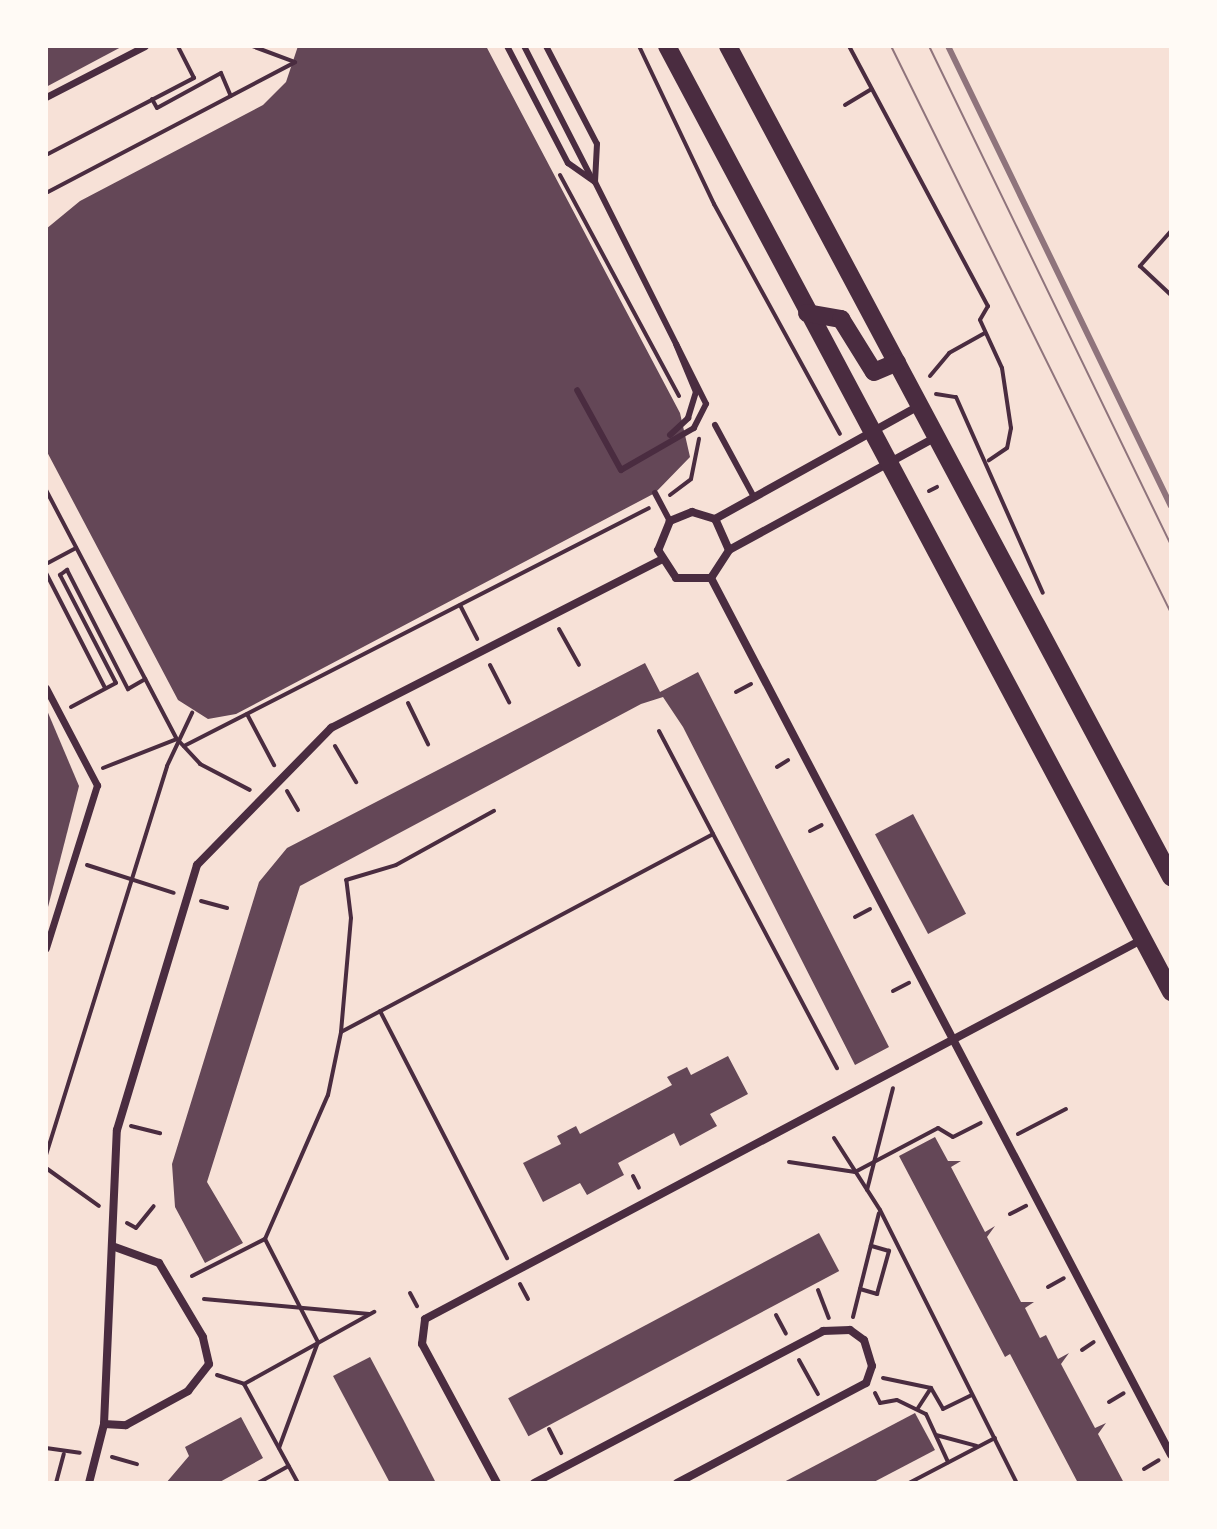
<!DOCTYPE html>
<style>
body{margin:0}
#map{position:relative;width:1217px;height:1529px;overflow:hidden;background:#f7e1d7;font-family:Roboto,sans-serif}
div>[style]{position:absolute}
.building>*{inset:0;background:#644757;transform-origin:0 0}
.path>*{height:4px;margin:-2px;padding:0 2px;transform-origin:2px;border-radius:2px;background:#4a2c40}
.service>*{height:6px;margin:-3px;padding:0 3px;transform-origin:3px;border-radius:3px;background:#4a2c40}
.pedestrian>*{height:7px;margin:-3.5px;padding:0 3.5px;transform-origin:3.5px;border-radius:3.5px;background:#4a2c40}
.minor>*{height:8px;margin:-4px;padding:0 4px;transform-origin:4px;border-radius:4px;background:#4a2c40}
.primary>*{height:18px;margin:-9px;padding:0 9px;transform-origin:9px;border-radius:9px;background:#4a2c40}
.tram>*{height:2px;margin:-1px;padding:0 1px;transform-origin:1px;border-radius:1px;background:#8f747c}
.rail>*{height:6px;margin:-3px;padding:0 3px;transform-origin:3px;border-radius:3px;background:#8f747c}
span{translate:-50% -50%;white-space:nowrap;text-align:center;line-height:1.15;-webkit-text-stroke:6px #fffaf5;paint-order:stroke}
.frame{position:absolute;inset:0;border:48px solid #fffaf5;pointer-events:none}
</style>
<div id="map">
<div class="building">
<div style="clip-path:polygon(46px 46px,123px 46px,46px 87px)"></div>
<div style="clip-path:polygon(298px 46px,486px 46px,680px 413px,690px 457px,655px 493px,236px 714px,208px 719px,178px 700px,46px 450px,46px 229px,80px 201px,263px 105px,286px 82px)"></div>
<div style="clip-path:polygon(645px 663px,660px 692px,698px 672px,889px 1047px,855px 1065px,683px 727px,663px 697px,641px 704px,300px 886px,207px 1182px,243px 1243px,205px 1263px,175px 1207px,172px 1164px,259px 882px,287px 848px)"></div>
<div style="clip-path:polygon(46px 708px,79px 786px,47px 911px,46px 911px)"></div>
<div style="left:913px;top:814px;width:113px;height:43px;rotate:62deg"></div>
<div style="clip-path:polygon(728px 1056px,748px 1094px,710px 1114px,717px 1126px,680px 1146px,674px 1133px,618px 1163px,624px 1175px,587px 1195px,580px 1183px,543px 1202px,523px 1163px,561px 1144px,557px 1136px,576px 1126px,580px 1134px,672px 1085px,667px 1077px,687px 1067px,691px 1075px)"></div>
<div style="clip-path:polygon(935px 1137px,948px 1161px,961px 1161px,951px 1167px,985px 1232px,995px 1226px,987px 1237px,1021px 1302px,1034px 1302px,1025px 1308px,1040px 1338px,1046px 1335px,1058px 1359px,1069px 1353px,1061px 1364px,1095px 1428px,1106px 1423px,1098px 1434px,1124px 1483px,1078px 1483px,1010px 1354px,1005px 1357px,899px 1156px)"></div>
<div style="left:819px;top:1233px;width:43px;height:352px;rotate:62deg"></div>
<div style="clip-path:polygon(370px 1357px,404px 1421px,436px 1483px,390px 1483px,333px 1376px)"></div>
<div style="clip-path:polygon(915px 1413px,935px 1450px,872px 1483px,782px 1483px)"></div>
<div style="clip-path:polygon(241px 1417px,263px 1458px,218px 1483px,166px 1483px,189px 1456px,185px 1447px)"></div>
</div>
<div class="path">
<div style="left:252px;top:46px;width:46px;rotate:20.4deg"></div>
<div style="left:639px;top:46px;width:175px;rotate:64.6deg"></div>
<div style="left:714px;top:204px;width:262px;rotate:61.3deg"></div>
<div style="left:849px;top:46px;width:295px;rotate:61.9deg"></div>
<div style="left:988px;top:306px;width:16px;rotate:120deg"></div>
<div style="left:980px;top:320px;width:53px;rotate:65.4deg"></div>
<div style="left:1002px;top:368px;width:61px;rotate:81.5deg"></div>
<div style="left:1011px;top:428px;width:20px;rotate:101deg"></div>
<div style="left:1007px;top:448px;width:22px;rotate:146deg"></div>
<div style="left:152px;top:99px;width:10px;rotate:61deg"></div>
<div style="left:157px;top:108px;width:73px;rotate:-28.7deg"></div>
<div style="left:221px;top:73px;width:25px;rotate:67deg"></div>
<div style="left:845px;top:105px;width:31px;rotate:-31deg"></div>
<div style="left:46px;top:155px;width:167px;rotate:-27.5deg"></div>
<div style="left:194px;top:78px;width:36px;rotate:-117deg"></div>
<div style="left:560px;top:175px;width:251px;rotate:61.7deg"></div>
<div style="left:46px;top:193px;width:281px;rotate:-27.7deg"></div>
<div style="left:1171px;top:231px;width:47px;rotate:131.5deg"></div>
<div style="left:1140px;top:266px;width:42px;rotate:43.1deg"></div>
<div style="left:930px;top:376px;width:30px;rotate:-50deg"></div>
<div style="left:949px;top:353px;width:41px;rotate:-29.1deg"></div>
<div style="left:936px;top:394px;width:20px;rotate:9deg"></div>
<div style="left:956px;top:397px;width:214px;rotate:66.1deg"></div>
<div style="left:46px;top:490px;width:281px;rotate:62.3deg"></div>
<div style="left:929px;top:491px;width:9px;rotate:-27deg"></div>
<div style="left:670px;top:495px;width:26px;rotate:-37deg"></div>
<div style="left:691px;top:479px;width:41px;rotate:-78.7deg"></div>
<div style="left:46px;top:564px;width:34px;rotate:-28deg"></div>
<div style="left:46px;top:573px;width:129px;rotate:62.8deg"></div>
<div style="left:460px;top:605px;width:38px;rotate:63deg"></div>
<div style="left:559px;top:629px;width:41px;rotate:60.9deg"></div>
<div style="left:490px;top:665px;width:42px;rotate:62.8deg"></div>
<div style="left:736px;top:692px;width:17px;rotate:-28deg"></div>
<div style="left:408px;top:703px;width:46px;rotate:64deg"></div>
<div style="left:71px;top:707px;width:51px;rotate:-28.1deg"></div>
<div style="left:116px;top:683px;width:122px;rotate:-117.4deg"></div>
<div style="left:60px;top:575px;width:9px;rotate:-36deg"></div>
<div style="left:67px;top:570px;width:134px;rotate:62.9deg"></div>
<div style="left:128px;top:689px;width:20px;rotate:-30deg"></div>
<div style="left:247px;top:714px;width:58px;rotate:62.1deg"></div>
<div style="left:659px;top:731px;width:116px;rotate:62.3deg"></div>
<div style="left:184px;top:746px;width:522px;rotate:-27.1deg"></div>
<div style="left:335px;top:746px;width:42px;rotate:59.7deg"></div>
<div style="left:777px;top:767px;width:13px;rotate:-32deg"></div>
<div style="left:103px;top:768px;width:79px;rotate:-21.4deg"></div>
<div style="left:177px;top:739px;width:34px;rotate:47deg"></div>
<div style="left:200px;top:764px;width:56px;rotate:27.5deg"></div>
<div style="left:287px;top:791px;width:22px;rotate:60deg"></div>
<div style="left:810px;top:831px;width:13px;rotate:-27deg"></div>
<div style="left:87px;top:865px;width:91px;rotate:17.8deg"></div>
<div style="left:201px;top:901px;width:27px;rotate:15deg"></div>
<div style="left:855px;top:917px;width:17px;rotate:-28deg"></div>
<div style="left:893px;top:991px;width:18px;rotate:-27deg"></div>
<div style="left:380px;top:1011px;width:278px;rotate:62.8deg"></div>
<div style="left:341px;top:1032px;width:114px;rotate:-85deg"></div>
<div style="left:351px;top:918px;width:38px;rotate:-97deg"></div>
<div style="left:346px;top:880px;width:52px;rotate:-16.7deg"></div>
<div style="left:396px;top:865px;width:112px;rotate:-28.9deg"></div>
<div style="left:131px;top:1126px;width:30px;rotate:14deg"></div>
<div style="left:1018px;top:1134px;width:54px;rotate:-27.5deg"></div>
<div style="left:834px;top:1138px;width:85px;rotate:57.4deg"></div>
<div style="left:880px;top:1210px;width:305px;rotate:63.4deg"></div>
<div style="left:46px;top:1155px;width:407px;rotate:-72.7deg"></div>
<div style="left:167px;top:766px;width:59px;rotate:-64.7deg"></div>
<div style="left:789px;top:1162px;width:67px;rotate:8.6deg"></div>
<div style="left:855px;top:1172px;width:94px;rotate:-27.9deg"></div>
<div style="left:938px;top:1128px;width:17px;rotate:31deg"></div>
<div style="left:953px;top:1137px;width:31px;rotate:-27deg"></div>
<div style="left:46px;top:1168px;width:65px;rotate:35.6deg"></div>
<div style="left:633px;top:1176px;width:13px;rotate:63deg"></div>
<div style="left:867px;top:1190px;width:105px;rotate:-75.7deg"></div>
<div style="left:1010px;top:1214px;width:18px;rotate:-27deg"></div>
<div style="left:127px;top:1223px;width:10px;rotate:29deg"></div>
<div style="left:136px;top:1228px;width:28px;rotate:-51deg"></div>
<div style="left:265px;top:1239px;width:116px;rotate:62.8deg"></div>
<div style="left:318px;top:1342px;width:113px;rotate:110.2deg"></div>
<div style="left:192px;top:1276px;width:82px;rotate:-26.9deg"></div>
<div style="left:265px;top:1239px;width:157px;rotate:-66.4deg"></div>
<div style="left:328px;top:1095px;width:64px;rotate:-78.3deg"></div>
<div style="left:341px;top:1032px;width:421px;rotate:-28deg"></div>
<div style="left:713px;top:834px;width:265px;rotate:62.1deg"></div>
<div style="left:520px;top:1284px;width:17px;rotate:62deg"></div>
<div style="left:1048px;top:1287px;width:18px;rotate:-29deg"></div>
<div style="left:860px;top:1289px;width:18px;rotate:16deg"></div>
<div style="left:877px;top:1294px;width:45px;rotate:-74.4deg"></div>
<div style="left:889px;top:1251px;width:19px;rotate:-164deg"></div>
<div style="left:818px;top:1290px;width:30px;rotate:69deg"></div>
<div style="left:410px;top:1293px;width:15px;rotate:62deg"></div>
<div style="left:204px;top:1299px;width:166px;rotate:5.2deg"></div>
<div style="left:776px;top:1315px;width:21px;rotate:62deg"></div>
<div style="left:853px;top:1317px;width:107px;rotate:-76deg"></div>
<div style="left:1082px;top:1350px;width:14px;rotate:-34deg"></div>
<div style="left:799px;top:1360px;width:39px;rotate:61deg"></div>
<div style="left:217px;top:1375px;width:28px;rotate:18deg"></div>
<div style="left:244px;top:1384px;width:113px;rotate:61.4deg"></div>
<div style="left:883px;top:1378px;width:49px;rotate:11.8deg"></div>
<div style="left:931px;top:1388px;width:24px;rotate:60deg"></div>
<div style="left:943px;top:1409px;width:32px;rotate:-26deg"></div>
<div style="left:244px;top:1384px;width:149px;rotate:-29deg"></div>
<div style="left:875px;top:1393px;width:11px;rotate:63deg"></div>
<div style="left:880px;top:1403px;width:17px;rotate:-10deg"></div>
<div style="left:897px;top:1400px;width:32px;rotate:26deg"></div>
<div style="left:926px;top:1414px;width:53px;rotate:65.4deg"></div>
<div style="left:1109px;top:1402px;width:17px;rotate:-31deg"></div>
<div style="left:918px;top:1408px;width:24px;rotate:-57deg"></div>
<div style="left:549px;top:1429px;width:27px;rotate:63deg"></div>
<div style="left:936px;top:1435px;width:42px;rotate:15deg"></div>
<div style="left:46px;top:1448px;width:34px;rotate:8deg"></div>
<div style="left:112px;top:1457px;width:26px;rotate:16deg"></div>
<div style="left:1144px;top:1469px;width:17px;rotate:-31deg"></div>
<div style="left:56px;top:1483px;width:30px;rotate:-75deg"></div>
<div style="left:258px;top:1483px;width:35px;rotate:-29deg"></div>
<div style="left:909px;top:1483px;width:97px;rotate:-27.6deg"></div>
</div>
<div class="service">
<div style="left:507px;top:46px;width:132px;rotate:62.5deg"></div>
<div style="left:568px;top:163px;width:33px;rotate:35deg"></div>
<div style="left:595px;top:182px;width:248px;rotate:63.4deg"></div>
<div style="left:706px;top:404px;width:27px;rotate:117deg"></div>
<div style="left:694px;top:428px;width:84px;rotate:150.1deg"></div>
<div style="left:621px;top:470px;width:91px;rotate:-118.8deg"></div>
<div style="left:524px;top:46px;width:147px;rotate:62.9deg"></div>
<div style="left:546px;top:46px;width:110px;rotate:62.5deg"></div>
<div style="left:597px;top:144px;width:38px;rotate:93deg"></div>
<div style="left:715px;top:425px;width:82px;rotate:61.6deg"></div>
<div style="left:670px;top:435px;width:25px;rotate:-43deg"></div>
<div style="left:688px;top:418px;width:27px;rotate:-73deg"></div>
<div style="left:696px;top:392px;width:52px;rotate:-112.6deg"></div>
<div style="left:655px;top:493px;width:32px;rotate:62deg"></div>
</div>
<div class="pedestrian">
<div style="left:46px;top:97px;width:111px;rotate:-27.3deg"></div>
<div style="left:46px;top:688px;width:110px;rotate:62.3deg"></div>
<div style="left:97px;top:785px;width:171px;rotate:107.4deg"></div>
</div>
<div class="minor">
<div style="left:715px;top:519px;width:235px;rotate:-29deg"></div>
<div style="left:729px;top:550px;width:34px;rotate:-114deg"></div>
<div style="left:715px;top:519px;width:24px;rotate:-163deg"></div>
<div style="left:692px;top:512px;width:24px;rotate:158deg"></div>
<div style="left:670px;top:521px;width:31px;rotate:112deg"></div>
<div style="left:658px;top:550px;width:33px;rotate:57deg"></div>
<div style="left:676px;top:578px;width:35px"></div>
<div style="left:711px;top:578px;width:33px;rotate:-57deg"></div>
<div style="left:729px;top:550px;width:238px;rotate:-28.6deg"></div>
<div style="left:711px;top:578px;width:990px;rotate:62.32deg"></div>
<div style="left:104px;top:1424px;width:22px;rotate:3deg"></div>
<div style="left:126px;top:1425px;width:71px;rotate:-28.7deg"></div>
<div style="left:188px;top:1391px;width:34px;rotate:-52deg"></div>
<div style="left:209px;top:1364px;width:28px;rotate:-103deg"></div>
<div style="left:203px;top:1337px;width:86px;rotate:-120.7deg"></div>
<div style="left:159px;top:1263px;width:47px;rotate:-160deg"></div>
<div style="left:89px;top:1483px;width:61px;rotate:-75.7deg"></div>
<div style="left:104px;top:1424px;width:294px;rotate:-87.5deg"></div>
<div style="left:117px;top:1130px;width:277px;rotate:-73.2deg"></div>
<div style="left:197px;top:865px;width:192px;rotate:-45.6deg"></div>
<div style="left:331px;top:728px;width:370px;rotate:-27deg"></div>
<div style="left:497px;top:1483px;width:158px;rotate:-118.3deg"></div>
<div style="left:422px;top:1344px;width:25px;rotate:-83deg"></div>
<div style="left:425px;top:1319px;width:812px;rotate:-27.89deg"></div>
<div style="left:534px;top:1483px;width:327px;rotate:-27.7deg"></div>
<div style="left:823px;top:1331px;width:27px;rotate:-2deg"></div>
<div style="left:850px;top:1330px;width:17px;rotate:36deg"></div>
<div style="left:864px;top:1340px;width:27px;rotate:73deg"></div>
<div style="left:872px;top:1366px;width:18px;rotate:109deg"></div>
<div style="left:866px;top:1383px;width:214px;rotate:152.1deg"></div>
</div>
<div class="primary">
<div style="left:667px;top:46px;width:1072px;rotate:61.95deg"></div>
<div style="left:728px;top:46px;width:942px;rotate:61.94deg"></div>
<div style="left:807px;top:313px;width:35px;rotate:10deg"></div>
<div style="left:841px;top:319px;width:62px;rotate:58.1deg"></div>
<div style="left:874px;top:372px;width:25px;rotate:-23deg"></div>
</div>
<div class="tram">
<div style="left:891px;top:46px;width:632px;rotate:63.72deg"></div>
<div style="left:929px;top:46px;width:555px;rotate:64.13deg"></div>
</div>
<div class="rail">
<div style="left:948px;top:46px;width:511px;rotate:64.14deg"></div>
</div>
<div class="frame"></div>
</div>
